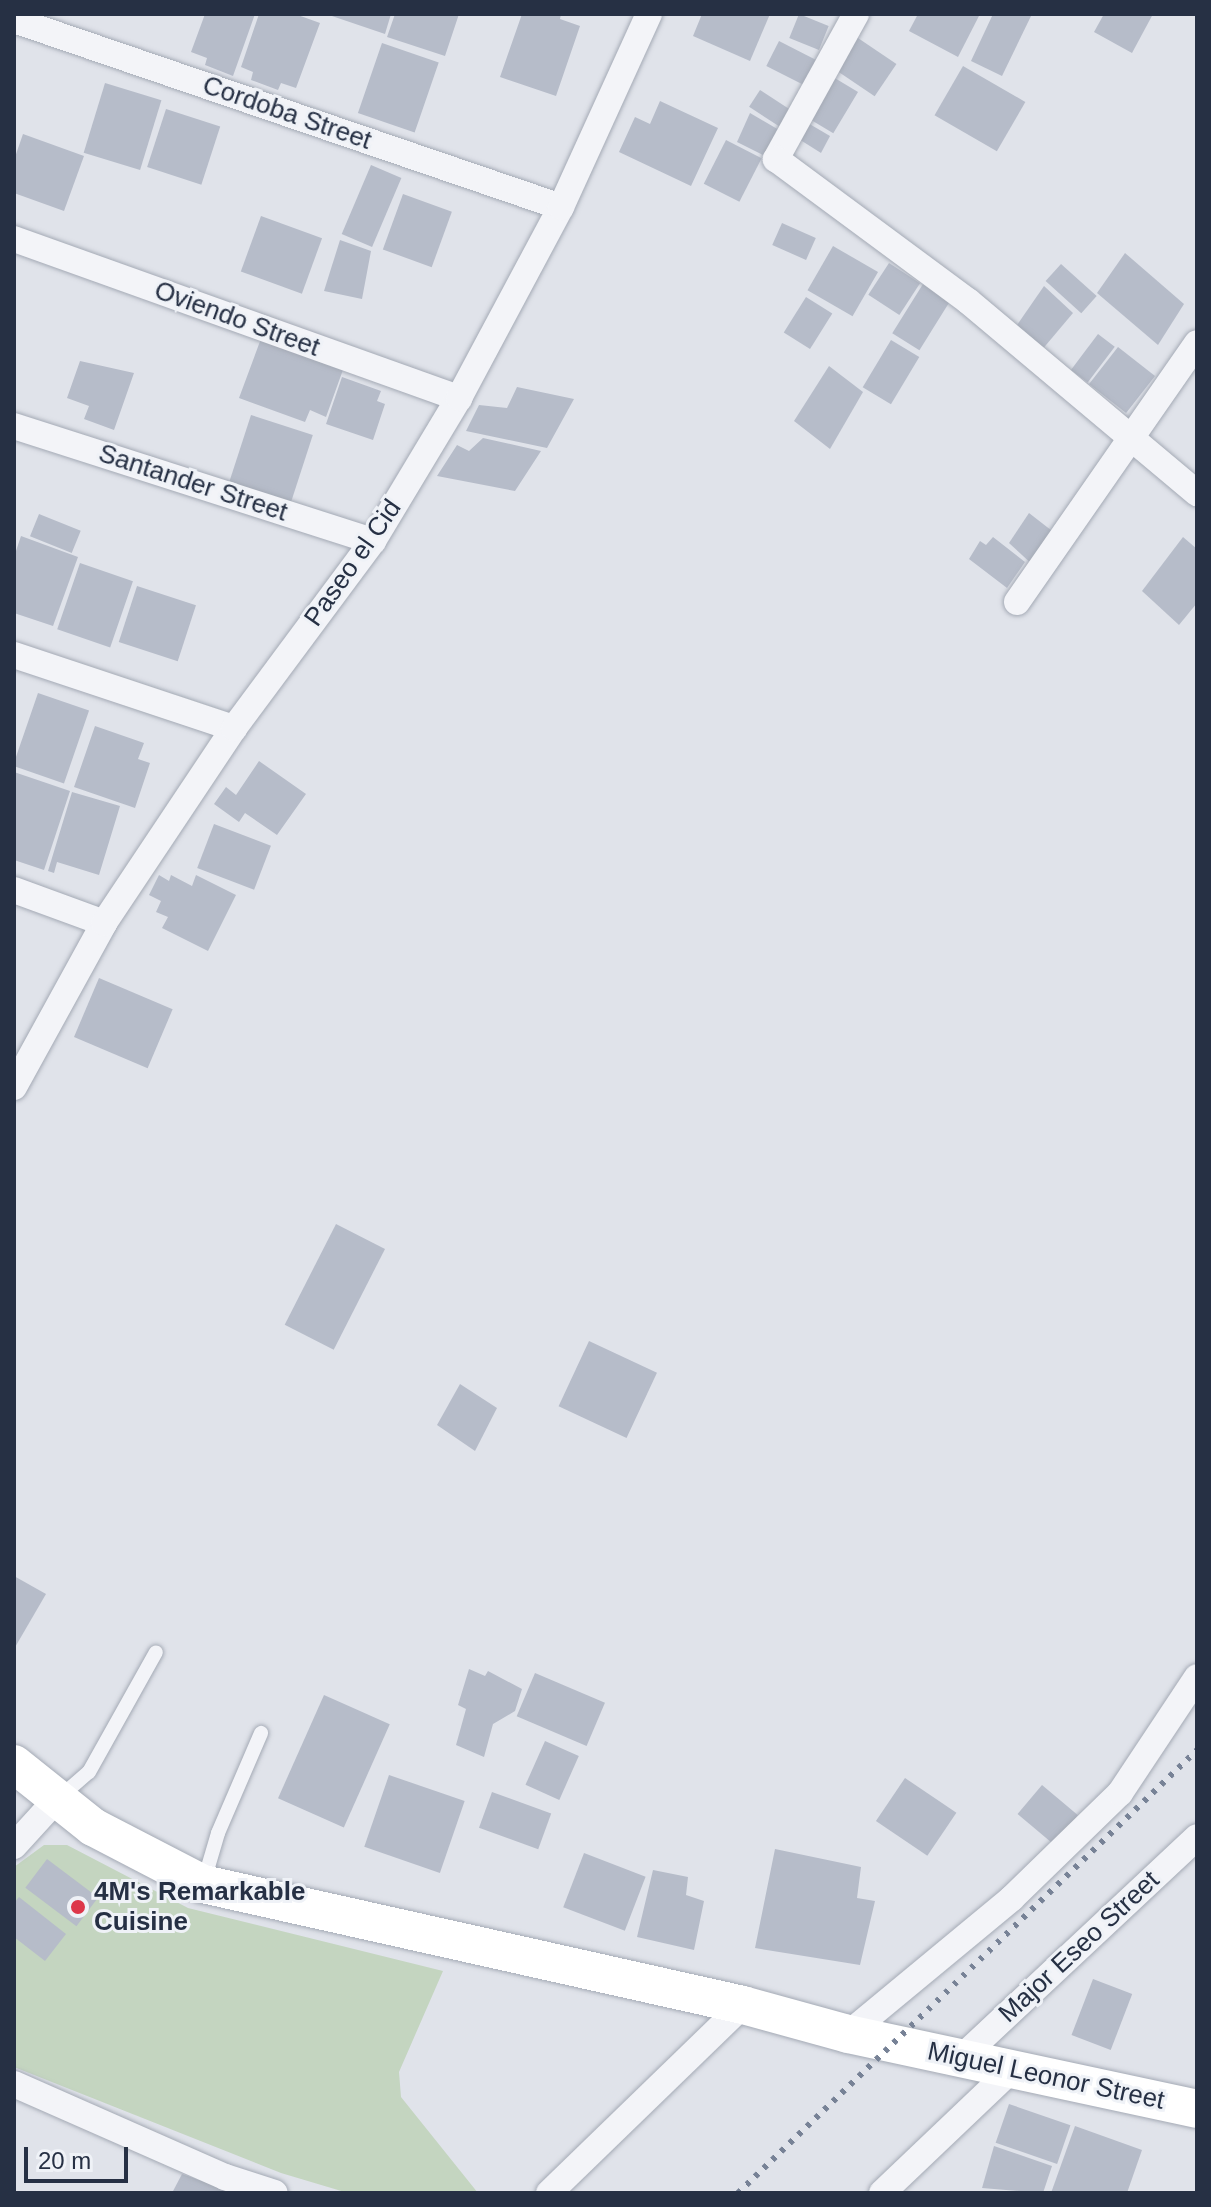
<!DOCTYPE html>
<style>
body{margin:0}
#map{position:relative;width:1211px;height:2207px;overflow:hidden;background:#e0e3ea;font-family:Helvetica,sans-serif}
div>[style]{position:absolute}
.green>*{inset:0;background:#c4d5c0}
.building>*{inset:0;background:#b6bcc9;transform-origin:0 0}
.roads{filter:drop-shadow(0 0 2px #a4aab5) drop-shadow(0 0 2px #a4aab5)}
.lane>*{height:14px;margin:-7px;padding:0 7px;transform-origin:7px;border-radius:7px;background:#f3f4f8}
.street>*{height:26px;margin:-13px;padding:0 13px;transform-origin:13px;border-radius:13px;background:#f3f4f8}
.secondary>*{height:38px;margin:-19px;padding:0 19px;transform-origin:19px;border-radius:19px;background:#fff}
.rail>*{height:6px;margin-top:-3px;transform-origin:0;background:repeating-linear-gradient(90deg,#778296 0 4px,transparent 0 12px)}
.dots>*{width:22px;height:22px;translate:-50% -50%;box-sizing:border-box;border:4px solid #eff2f7;border-radius:50%}
span{translate:-50% -50%;white-space:nowrap;text-align:center;line-height:1.15;-webkit-text-stroke:6px #eff2f7;paint-order:stroke}
.street-label{font-size:26px;color:#263044}
.poi-label{font-size:26px;color:#263044;font-weight:700}
.left{translate:0 -50%;text-align:left}
.frame{position:absolute;inset:0;border:16px solid #263044;pointer-events:none}
.scale{position:absolute;left:24px;top:2147px;width:104px;height:36px;box-sizing:border-box;border:4px solid #263044;border-top:0;padding-left:10px;font-size:24px;line-height:28px;white-space:nowrap;color:#263044;-webkit-text-stroke:6px #eff2f7;paint-order:stroke}
</style>
<div id="map">
<div class="green">
<div style="clip-path:polygon(44px 1845px,67px 1845px,188px 1908px,443px 1971px,399px 2072px,401px 2097px,478px 2193px,348px 2193px,281px 2173px,14px 2067px,14px 1867px)"></div>
</div>
<div class="building">
<div style="clip-path:polygon(205px 14px,255px 14px,233px 76px,205px 65px,207px 58px,191px 52px)"></div>
<div style="clip-path:polygon(259px 14px,295px 14px,320px 23px,296px 88px,281px 83px,278px 90px,251px 80px,253px 72px,241px 67px)"></div>
<div style="clip-path:polygon(326px 14px,391px 14px,385px 34px)"></div>
<div style="clip-path:polygon(395px 14px,459px 14px,445px 56px,387px 37px)"></div>
<div style="clip-path:polygon(522px 14px,561px 14px,560px 19px,580px 26px,556px 96px,500px 77px)"></div>
<div style="clip-path:polygon(702px 14px,770px 14px,750px 61px,693px 36px)"></div>
<div style="left:799px;top:14px;width:32px;height:26px;rotate:22deg"></div>
<div style="clip-path:polygon(918px 14px,980px 14px,958px 57px,909px 31px)"></div>
<div style="clip-path:polygon(993px 14px,1032px 14px,1002px 76px,971px 61px)"></div>
<div style="clip-path:polygon(1104px 14px,1153px 14px,1132px 53px,1094px 32px)"></div>
<div style="left:855px;top:36px;width:50px;height:39px;rotate:34deg"></div>
<div style="left:779px;top:41px;width:51px;height:28px;rotate:27deg"></div>
<div style="left:382px;top:43px;width:60px;height:74px;rotate:19deg"></div>
<div style="left:963px;top:66px;width:72px;height:57px;rotate:30deg"></div>
<div style="left:828px;top:74px;width:35px;height:48px;rotate:31deg"></div>
<div style="left:105px;top:83px;width:59px;height:73px;rotate:17deg"></div>
<div style="left:760px;top:90px;width:43px;height:20px;rotate:33deg"></div>
<div style="clip-path:polygon(660px 101px,718px 128px,691px 186px,619px 152px,635px 117px,650px 124px)"></div>
<div style="left:166px;top:109px;width:57px;height:61px;rotate:18deg"></div>
<div style="clip-path:polygon(750px 113px,779px 130px,767px 157px,737px 142px)"></div>
<div style="clip-path:polygon(801px 119px,830px 136px,821px 153px,794px 136px)"></div>
<div style="clip-path:polygon(23px 134px,84px 156px,64px 211px,14px 193px,14px 160px)"></div>
<div style="left:726px;top:140px;width:40px;height:49px;rotate:27deg"></div>
<div style="left:371px;top:165px;width:33px;height:75px;rotate:23deg"></div>
<div style="left:403px;top:194px;width:52px;height:59px;rotate:20deg"></div>
<div style="left:261px;top:216px;width:65px;height:59px;rotate:20deg"></div>
<div style="left:782px;top:223px;width:37px;height:24px;rotate:24deg"></div>
<div style="clip-path:polygon(340px 240px,371px 251px,362px 299px,324px 291px)"></div>
<div style="left:833px;top:246px;width:52px;height:51px;rotate:30deg"></div>
<div style="clip-path:polygon(1125px 253px,1184px 304px,1158px 345px,1097px 293px)"></div>
<div style="left:889px;top:263px;width:37px;height:38px;rotate:33deg"></div>
<div style="left:1061px;top:264px;width:48px;height:23px;rotate:42deg"></div>
<div style="left:923px;top:284px;width:32px;height:58px;rotate:32deg"></div>
<div style="clip-path:polygon(1044px 286px,1073px 313px,1041px 351px,1015px 328px)"></div>
<div style="left:806px;top:297px;width:31px;height:42px;rotate:32deg"></div>
<div style="left:1098px;top:334px;width:21px;height:45px;rotate:37deg"></div>
<div style="clip-path:polygon(262px 336px,344px 367px,326px 417px,310px 410px,305px 422px,239px 398px)"></div>
<div style="left:891px;top:340px;width:33px;height:55px;rotate:31deg"></div>
<div style="left:1118px;top:347px;width:47px;height:47px;rotate:38deg"></div>
<div style="clip-path:polygon(80px 361px,134px 373px,114px 430px,84px 419px,89px 406px,67px 398px)"></div>
<div style="clip-path:polygon(829px 366px,863px 392px,830px 449px,794px 421px)"></div>
<div style="clip-path:polygon(342px 377px,381px 391px,377px 401px,385px 404px,373px 440px,326px 424px)"></div>
<div style="clip-path:polygon(517px 387px,574px 399px,547px 448px,466px 431px,479px 405px,507px 408px)"></div>
<div style="left:251px;top:415px;width:65px;height:72px;rotate:18deg"></div>
<div style="clip-path:polygon(483px 438px,541px 451px,515px 491px,437px 476px,457px 445px,469px 451px)"></div>
<div style="clip-path:polygon(1029px 513px,1056px 534px,1034px 566px,1009px 543px)"></div>
<div style="left:39px;top:514px;width:45px;height:24px;rotate:22deg"></div>
<div style="clip-path:polygon(21px 536px,78px 557px,53px 626px,14px 613px,14px 557px)"></div>
<div style="clip-path:polygon(993px 537px,1025px 562px,1007px 588px,969px 559px,980px 541px,986px 545px)"></div>
<div style="clip-path:polygon(1183px 537px,1197px 549px,1197px 603px,1179px 625px,1142px 591px)"></div>
<div style="left:80px;top:563px;width:56px;height:70px;rotate:19deg"></div>
<div style="left:137px;top:586px;width:62px;height:59px;rotate:18deg"></div>
<div style="left:38px;top:693px;width:54px;height:77px;rotate:19deg"></div>
<div style="clip-path:polygon(95px 726px,144px 743px,138px 759px,150px 763px,135px 808px,74px 787px)"></div>
<div style="clip-path:polygon(259px 761px,306px 794px,277px 835px,245px 813px,239px 822px,214px 804px,226px 787px,236px 795px)"></div>
<div style="clip-path:polygon(14px 772px,70px 791px,44px 870px,14px 860px)"></div>
<div style="clip-path:polygon(72px 792px,120px 806px,99px 875px,57px 862px,54px 873px,48px 871px)"></div>
<div style="left:214px;top:824px;width:61px;height:47px;rotate:21deg"></div>
<div style="clip-path:polygon(159px 875px,169px 881px,171px 875px,192px 886px,196px 875px,236px 895px,208px 951px,162px 928px,168px 917px,156px 912px,161px 901px,149px 895px)"></div>
<div style="left:99px;top:978px;width:80px;height:64px;rotate:23deg"></div>
<div style="left:336px;top:1224px;width:55px;height:113px;rotate:27deg"></div>
<div style="left:589px;top:1341px;width:75px;height:72px;rotate:25deg"></div>
<div style="clip-path:polygon(460px 1384px,497px 1408px,475px 1451px,437px 1425px)"></div>
<div style="clip-path:polygon(14px 1576px,46px 1594px,14px 1649px)"></div>
<div style="clip-path:polygon(469px 1669px,485px 1676px,488px 1671px,522px 1689px,515px 1711px,493px 1724px,484px 1757px,456px 1745px,466px 1709px,458px 1705px)"></div>
<div style="left:535px;top:1673px;width:76px;height:47px;rotate:23deg"></div>
<div style="left:324px;top:1695px;width:72px;height:113px;rotate:24deg"></div>
<div style="left:545px;top:1741px;width:37px;height:48px;rotate:24deg"></div>
<div style="left:389px;top:1775px;width:80px;height:76px;rotate:19deg"></div>
<div style="left:905px;top:1778px;width:62px;height:52px;rotate:34deg"></div>
<div style="left:1042px;top:1785px;width:47px;height:38px;rotate:40deg"></div>
<div style="left:492px;top:1792px;width:63px;height:38px;rotate:20deg"></div>
<div style="clip-path:polygon(775px 1849px,861px 1867px,857px 1898px,875px 1901px,860px 1965px,755px 1948px)"></div>
<div style="left:584px;top:1853px;width:66px;height:58px;rotate:21deg"></div>
<div style="left:47px;top:1859px;width:64px;height:36px;rotate:37deg"></div>
<div style="clip-path:polygon(653px 1870px,688px 1877px,686px 1895px,704px 1901px,694px 1950px,637px 1937px)"></div>
<div style="clip-path:polygon(19px 1897px,66px 1934px,45px 1961px,14px 1937px,14px 1903px)"></div>
<div style="left:1093px;top:1979px;width:42px;height:60px;rotate:21deg"></div>
<div style="left:1009px;top:2104px;width:65px;height:41px;rotate:19deg"></div>
<div style="clip-path:polygon(1075px 2126px,1142px 2150px,1127px 2193px,1051px 2193px)"></div>
<div style="clip-path:polygon(994px 2146px,1052px 2166px,1043px 2193px,982px 2188px)"></div>
<div style="clip-path:polygon(182px 2174px,236px 2193px,172px 2193px)"></div>
</div>
<div class="roads">
<div class="lane">
<div style="left:60px;top:1797px;width:38px;rotate:-41deg"></div>
<div style="left:89px;top:1772px;width:137px;rotate:-60.8deg"></div>
<div style="left:203px;top:1884px;width:53px;rotate:-73.6deg"></div>
<div style="left:218px;top:1833px;width:109px;rotate:-66.7deg"></div>
</div>
<div class="street">
<div style="left:856px;top:14px;width:166px;rotate:118.9deg"></div>
<div style="left:776px;top:159px;width:239px;rotate:36.5deg"></div>
<div style="left:968px;top:301px;width:299px;rotate:40deg"></div>
<div style="left:14px;top:20px;width:578px;rotate:18.87deg"></div>
<div style="left:14px;top:239px;width:473px;rotate:19.7deg"></div>
<div style="left:14px;top:426px;width:377px;rotate:17.8deg"></div>
<div style="left:1017px;top:602px;width:315px;rotate:-55.2deg"></div>
<div style="left:14px;top:655px;width:232px;rotate:18.4deg"></div>
<div style="left:14px;top:890px;width:96px;rotate:20.1deg"></div>
<div style="left:14px;top:1087px;width:187px;rotate:-61.2deg"></div>
<div style="left:104px;top:923px;width:234px;rotate:-56.3deg"></div>
<div style="left:234px;top:728px;width:233px;rotate:-53.4deg"></div>
<div style="left:373px;top:541px;width:167px;rotate:-59deg"></div>
<div style="left:459px;top:398px;width:217px;rotate:-61.9deg"></div>
<div style="left:561px;top:207px;width:212px;rotate:-65.5deg"></div>
<div style="left:14px;top:1846px;width:61px;rotate:-47.7deg"></div>
<div style="left:848px;top:2034px;width:212px;rotate:-39.6deg"></div>
<div style="left:1011px;top:1899px;width:152px;rotate:-44.2deg"></div>
<div style="left:1120px;top:1793px;width:139px;rotate:-56.4deg"></div>
<div style="left:961px;top:2058px;width:323px;rotate:-43.1deg"></div>
<div style="left:14px;top:2084px;width:231px;rotate:23.8deg"></div>
<div style="left:225px;top:2177px;width:52px;rotate:17.7deg"></div>
<div style="left:549px;top:2193px;width:270px;rotate:-44.1deg"></div>
<div style="left:882px;top:2193px;width:177px;rotate:-43.6deg"></div>
</div>
<div class="secondary">
<div style="left:14px;top:1764px;width:101px;rotate:38.6deg"></div>
<div style="left:93px;top:1827px;width:124px;rotate:27.4deg"></div>
<div style="left:203px;top:1884px;width:553px;rotate:12.63deg"></div>
<div style="left:743px;top:2005px;width:109px;rotate:15.4deg"></div>
<div style="left:848px;top:2034px;width:357px;rotate:12.1deg"></div>
</div>
</div>
<div class="rail">
<div style="left:738px;top:2193px;width:638px;rotate:-43.98deg"></div>
</div>
<div class="dots">
<div style="left:78px;top:1907px;background:#dd374a"></div>
</div>
<div class="street-label">
<span style="left:287px;top:113px;rotate:19deg">Cordoba Street</span>
<span style="left:237px;top:319px;rotate:20deg">Oviendo Street</span>
<span style="left:193px;top:483px;rotate:18deg">Santander Street</span>
<span style="left:353px;top:563px;rotate:-55deg">Paseo el Cid</span>
<span style="left:1079px;top:1947px;rotate:-43deg">Major Eseo Street</span>
<span style="left:1046px;top:2076px;rotate:12deg">Miguel Leonor Street</span>
</div>
<div class="poi-label">
<span class="left" style="left:94px;top:1907px">4M's Remarkable<br>Cuisine</span>
</div>
<div class="frame"></div>
<div class="scale">20 m</div>
</div>
